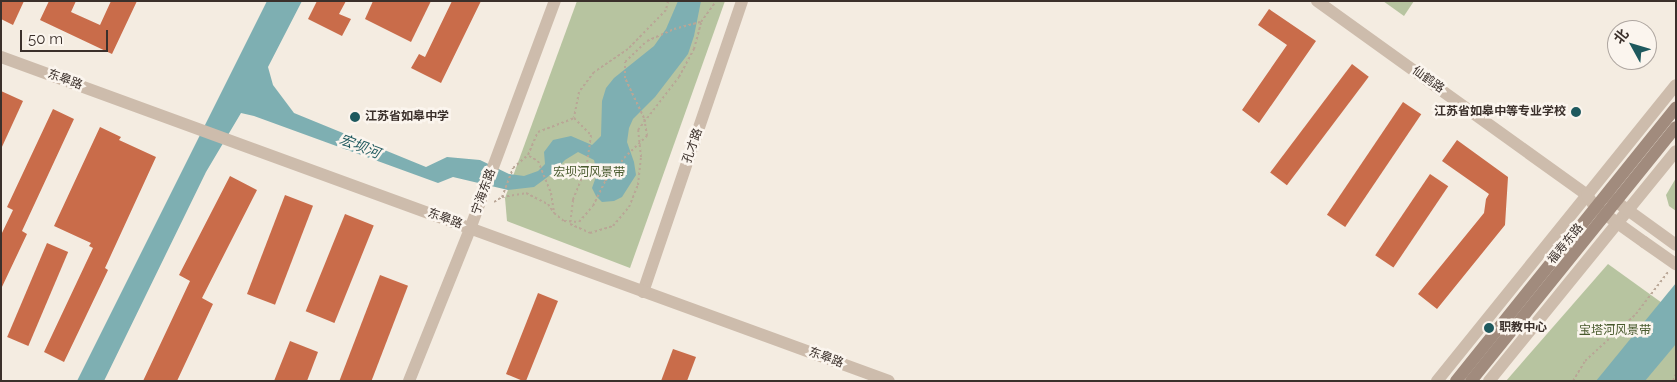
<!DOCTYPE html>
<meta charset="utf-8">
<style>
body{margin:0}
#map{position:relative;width:1677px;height:382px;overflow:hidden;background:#f4ece1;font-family:Raleway,"Noto Sans SC",sans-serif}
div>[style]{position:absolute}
.green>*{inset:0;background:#b7c4a0}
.water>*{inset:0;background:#7eafb2}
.building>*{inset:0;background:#c96c4a;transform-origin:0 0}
.path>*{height:2px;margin-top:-1px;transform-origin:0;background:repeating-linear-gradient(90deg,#b9a696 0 2.5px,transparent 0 5px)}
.minor>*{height:12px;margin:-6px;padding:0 6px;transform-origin:6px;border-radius:6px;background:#cdbcac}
.tertiary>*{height:12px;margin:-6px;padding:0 6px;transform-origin:6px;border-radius:6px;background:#cdbcac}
.secondary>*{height:12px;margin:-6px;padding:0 6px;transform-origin:6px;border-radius:6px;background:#a18b7d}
.path-bridge>*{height:2px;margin-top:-1px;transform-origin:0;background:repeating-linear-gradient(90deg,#b9a696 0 2.5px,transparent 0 5px)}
.tertiary-bridge>*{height:12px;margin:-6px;padding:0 6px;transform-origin:6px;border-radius:6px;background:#cdbcac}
.dots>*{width:14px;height:14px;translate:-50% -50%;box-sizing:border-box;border:2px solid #fbf5ee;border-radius:50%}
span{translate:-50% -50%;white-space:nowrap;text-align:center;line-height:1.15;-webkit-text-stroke:5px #fbf5ee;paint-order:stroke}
.street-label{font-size:12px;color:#3b302b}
.poi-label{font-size:12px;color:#3b302b;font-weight:700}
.right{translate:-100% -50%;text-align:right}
.left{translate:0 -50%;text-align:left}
.park-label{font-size:12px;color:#495a2e}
.water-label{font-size:14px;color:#1e595e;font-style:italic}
.frame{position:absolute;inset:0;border:2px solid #3b302b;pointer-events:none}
.north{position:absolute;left:1607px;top:20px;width:50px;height:50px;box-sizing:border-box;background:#fbf5ee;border:1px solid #aea6a0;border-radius:50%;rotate:309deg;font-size:14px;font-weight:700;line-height:20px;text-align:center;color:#3b302b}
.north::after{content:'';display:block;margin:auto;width:18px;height:22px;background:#1e595e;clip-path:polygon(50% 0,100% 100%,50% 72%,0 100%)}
.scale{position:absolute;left:20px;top:30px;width:88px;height:22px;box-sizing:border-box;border:2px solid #3b302b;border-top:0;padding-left:6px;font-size:15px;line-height:18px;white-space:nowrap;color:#3b302b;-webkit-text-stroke:4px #fbf5ee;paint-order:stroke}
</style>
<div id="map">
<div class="green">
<div style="clip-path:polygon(577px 1px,725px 1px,630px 268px,507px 221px,505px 198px)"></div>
<div style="clip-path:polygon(1383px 1px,1414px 1px,1404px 16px)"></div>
<div style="clip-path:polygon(1676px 178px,1676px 211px,1669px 206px,1666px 195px)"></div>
<div style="clip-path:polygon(1608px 264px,1676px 313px,1676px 381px,1506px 381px)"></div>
</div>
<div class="water">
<div style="clip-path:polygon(267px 1px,302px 1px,268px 67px,273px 85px,294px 113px,426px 167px,447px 157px,480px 160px,509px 174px,524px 176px,538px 171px,545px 164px,544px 152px,553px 140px,571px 136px,592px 145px,601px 136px,602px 101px,606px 88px,614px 78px,654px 46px,666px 29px,678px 1px,701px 1px,694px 36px,688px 54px,655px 97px,633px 119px,629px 128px,627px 142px,634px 162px,636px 175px,622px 197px,614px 201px,602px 202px,596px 196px,592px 188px,597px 174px,594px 160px,578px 152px,565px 160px,553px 173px,534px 187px,508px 190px,453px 177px,438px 183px,254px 116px,241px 113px,206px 172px,104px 381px,77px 381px)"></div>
<div style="clip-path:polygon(1676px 283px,1676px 344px,1645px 381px,1596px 381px)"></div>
</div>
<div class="building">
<div style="clip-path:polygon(1px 1px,24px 1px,13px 25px,1px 19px)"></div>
<div style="clip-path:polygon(49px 1px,76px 1px,71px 12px,100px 25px,111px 1px,137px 1px,112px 54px,40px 20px)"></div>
<div style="clip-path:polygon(317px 1px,346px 1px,339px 14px,351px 19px,342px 36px,308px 19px)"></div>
<div style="clip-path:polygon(373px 1px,431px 1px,411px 42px,365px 19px)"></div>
<div style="clip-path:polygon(452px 1px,481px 1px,441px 83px,411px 68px,419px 54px,425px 57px)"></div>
<div style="clip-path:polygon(1269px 9px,1316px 41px,1259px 123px,1242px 110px,1287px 45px,1258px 25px)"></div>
<div style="left:1352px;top:64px;width:21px;height:136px;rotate:37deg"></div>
<div style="clip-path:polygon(1px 91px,23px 101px,1px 149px)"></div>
<div style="left:1403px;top:102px;width:22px;height:136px;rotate:34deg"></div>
<div style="clip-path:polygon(53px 109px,74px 119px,22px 231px,27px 234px,1px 289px,1px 235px,13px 210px,7px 207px)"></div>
<div style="clip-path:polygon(100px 127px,121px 137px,119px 140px,156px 157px,105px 268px,108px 270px,64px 362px,44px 352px,93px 248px,89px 246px,91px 243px,54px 226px)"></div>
<div style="clip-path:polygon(1457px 140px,1508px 177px,1505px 225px,1437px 309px,1418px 294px,1484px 213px,1486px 199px,1489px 194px,1442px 161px)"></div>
<div style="left:1430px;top:174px;width:22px;height:98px;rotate:34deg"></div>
<div style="clip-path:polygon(230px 176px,257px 190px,202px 298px,213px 304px,177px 381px,143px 381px,190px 281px,179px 275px)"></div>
<div style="left:285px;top:195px;width:30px;height:106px;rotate:21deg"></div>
<div style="left:345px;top:214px;width:31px;height:105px;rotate:22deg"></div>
<div style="left:47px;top:243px;width:23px;height:102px;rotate:23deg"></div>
<div style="left:380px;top:275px;width:30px;height:114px;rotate:21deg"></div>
<div style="clip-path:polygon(538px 293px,558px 301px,526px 381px,523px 381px,506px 374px)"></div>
<div style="clip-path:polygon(290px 341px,318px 352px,307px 381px,274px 381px)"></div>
<div style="clip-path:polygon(673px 349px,696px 357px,687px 381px,661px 381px)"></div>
</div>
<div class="path">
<div style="left:668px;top:1px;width:9px;rotate:103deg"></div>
<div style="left:666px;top:10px;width:54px;rotate:134.3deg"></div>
<div style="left:628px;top:49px;width:41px;rotate:145.9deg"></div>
<div style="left:594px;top:72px;width:25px;rotate:127deg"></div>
<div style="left:579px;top:92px;width:26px;rotate:101deg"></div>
<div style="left:574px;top:118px;width:24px;rotate:45deg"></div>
<div style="left:591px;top:135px;width:30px;rotate:98deg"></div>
<div style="left:587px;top:165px;width:38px;rotate:112deg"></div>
<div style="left:573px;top:200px;width:24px;rotate:97deg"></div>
<div style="left:570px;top:224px;width:22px;rotate:24deg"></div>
<div style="left:590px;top:233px;width:24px;rotate:-17deg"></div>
<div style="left:613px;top:226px;width:25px;rotate:-50deg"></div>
<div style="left:629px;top:207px;width:24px;rotate:-68deg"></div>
<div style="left:638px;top:185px;width:28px;rotate:-84deg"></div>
<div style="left:641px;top:157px;width:27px;rotate:-96deg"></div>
<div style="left:638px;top:130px;width:67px;rotate:-52.3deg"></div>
<div style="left:679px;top:77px;width:32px;rotate:-62deg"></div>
<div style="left:694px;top:49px;width:28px;rotate:-75deg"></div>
<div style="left:701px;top:22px;width:26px;rotate:-54deg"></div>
<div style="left:529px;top:156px;width:10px;rotate:29deg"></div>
<div style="left:538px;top:161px;width:35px;rotate:68deg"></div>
<div style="left:551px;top:193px;width:18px;rotate:81deg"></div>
<div style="left:502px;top:197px;width:31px;rotate:-69deg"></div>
<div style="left:513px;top:168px;width:20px;rotate:-41deg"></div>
<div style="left:528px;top:155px;width:25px;rotate:-67deg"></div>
<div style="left:538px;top:132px;width:39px;rotate:-21deg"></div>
<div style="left:494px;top:202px;width:9px;rotate:-32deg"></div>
<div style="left:502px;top:197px;width:24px;rotate:-9deg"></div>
<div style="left:526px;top:193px;width:25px;rotate:27deg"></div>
<div style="left:548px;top:204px;width:11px;rotate:56deg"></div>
<div style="left:1573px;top:381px;width:23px;rotate:-59deg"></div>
<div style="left:1585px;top:361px;width:69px;rotate:-42.7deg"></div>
<div style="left:1636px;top:314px;width:53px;rotate:-52.7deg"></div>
<div style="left:1673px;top:381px;width:8px;rotate:-67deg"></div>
</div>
<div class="minor">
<div style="left:643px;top:292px;width:307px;rotate:-71.2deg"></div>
<div style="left:1437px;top:381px;width:380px;rotate:-51.1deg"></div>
<div style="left:1489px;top:381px;width:296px;rotate:-50.9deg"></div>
</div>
<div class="tertiary">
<div style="left:1317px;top:1px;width:332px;rotate:35.7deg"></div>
<div style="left:1587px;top:195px;width:14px;rotate:56deg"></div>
<div style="left:1595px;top:207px;width:60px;rotate:35.5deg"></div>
<div style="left:1px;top:57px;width:945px;rotate:20.05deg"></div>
<div style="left:1607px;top:195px;width:85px;rotate:35.9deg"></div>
<div style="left:409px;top:381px;width:164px;rotate:-68.1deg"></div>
<div style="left:470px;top:229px;width:243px;rotate:-69.6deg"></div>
</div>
<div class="secondary">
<div style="left:1456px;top:381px;width:351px;rotate:-51.2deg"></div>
<div style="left:1471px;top:381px;width:326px;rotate:-51.1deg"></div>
</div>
<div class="path-bridge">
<div style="left:554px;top:213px;width:13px;rotate:39deg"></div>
<div style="left:564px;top:221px;width:15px;rotate:4deg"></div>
<div style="left:579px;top:222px;width:21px;rotate:-49deg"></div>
<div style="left:593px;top:206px;width:28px;rotate:-64deg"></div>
<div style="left:605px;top:181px;width:30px;rotate:-50deg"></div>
<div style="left:624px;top:158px;width:32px;rotate:-44deg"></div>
<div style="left:647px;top:136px;width:18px;rotate:-99deg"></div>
<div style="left:644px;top:118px;width:44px;rotate:-115.4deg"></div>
<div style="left:625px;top:78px;width:16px;rotate:-90deg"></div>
<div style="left:625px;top:62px;width:30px;rotate:-44deg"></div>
<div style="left:647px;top:41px;width:30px;rotate:-24deg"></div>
<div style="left:674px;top:29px;width:28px;rotate:-15deg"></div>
</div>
<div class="tertiary-bridge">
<div style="left:1644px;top:242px;width:39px;rotate:35deg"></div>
</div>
<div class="dots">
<div style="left:1576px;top:112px;background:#1e595e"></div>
<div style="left:355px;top:117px;background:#1e595e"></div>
<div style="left:1489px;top:328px;background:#1e595e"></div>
</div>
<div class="street-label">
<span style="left:65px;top:80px;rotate:20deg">东皋路</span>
<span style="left:1428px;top:80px;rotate:36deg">仙鹤路</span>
<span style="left:693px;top:146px;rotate:-71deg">孔才路</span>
<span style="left:484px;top:192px;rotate:-70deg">宁海东路</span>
<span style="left:445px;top:219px;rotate:20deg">东皋路</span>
<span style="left:1566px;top:244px;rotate:-51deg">福寿东路</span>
<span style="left:826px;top:358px;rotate:20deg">东皋路</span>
</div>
<div class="poi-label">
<span class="right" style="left:1566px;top:112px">江苏省如皋中等专业学校</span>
<span class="left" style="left:365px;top:117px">江苏省如皋中学</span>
<span class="left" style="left:1499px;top:328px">职教中心</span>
</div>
<div class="park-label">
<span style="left:589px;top:173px">宏坝河风景带</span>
<span style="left:1615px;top:331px">宝塔河风景带</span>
</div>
<div class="water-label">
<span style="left:360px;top:146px;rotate:21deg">宏坝河</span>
</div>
<div class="frame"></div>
<div class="north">北</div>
<div class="scale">50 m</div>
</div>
